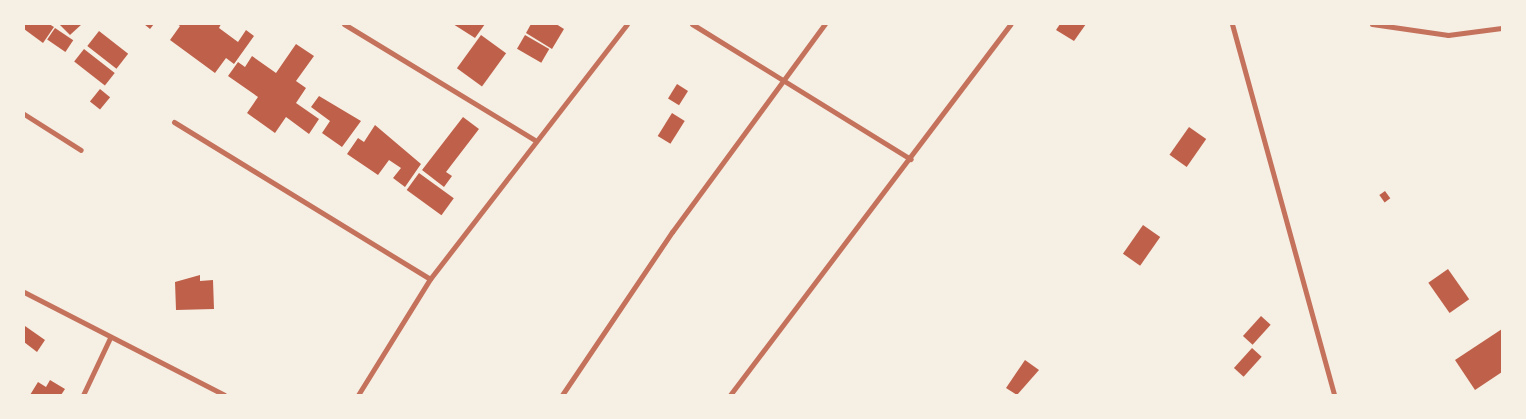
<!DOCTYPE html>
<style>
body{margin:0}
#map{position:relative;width:1526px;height:419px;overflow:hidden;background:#f6efe4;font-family:Montserrat,sans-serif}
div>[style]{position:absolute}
.building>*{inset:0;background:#bf614a;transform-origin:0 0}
.minor>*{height:5px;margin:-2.5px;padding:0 2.5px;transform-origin:2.5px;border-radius:2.5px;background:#c5725c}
span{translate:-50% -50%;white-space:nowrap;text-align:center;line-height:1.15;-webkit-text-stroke:4px #f6efe4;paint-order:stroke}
.frame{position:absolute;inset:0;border:25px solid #f6efe4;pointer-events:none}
</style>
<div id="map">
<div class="building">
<div style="clip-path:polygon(24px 24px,49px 24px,54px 27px,43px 43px,24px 29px)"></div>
<div style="clip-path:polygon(59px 24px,82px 24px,70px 35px)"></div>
<div style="clip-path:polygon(144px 24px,154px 24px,150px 29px)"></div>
<div style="clip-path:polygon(177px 24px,221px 24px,219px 28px,238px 42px,246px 30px,254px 36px,234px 64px,226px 58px,215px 73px,170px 40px,180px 26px)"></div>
<div style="clip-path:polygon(453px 24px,485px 24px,475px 38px)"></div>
<div style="clip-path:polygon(531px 24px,556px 24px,564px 29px,552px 49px,526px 33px)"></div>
<div style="clip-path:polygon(1060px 24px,1086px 24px,1074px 41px,1056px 30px)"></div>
<div style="left:55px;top:28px;width:22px;height:14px;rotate:34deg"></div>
<div style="left:99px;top:31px;width:37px;height:19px;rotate:38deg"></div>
<div style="left:481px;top:35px;width:31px;height:41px;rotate:36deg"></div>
<div style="left:525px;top:35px;width:28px;height:16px;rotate:30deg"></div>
<div style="clip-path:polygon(296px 44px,314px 56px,296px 81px,306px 88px,296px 103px,319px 119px,309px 134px,286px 117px,275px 133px,247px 113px,258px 97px,228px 76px,238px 62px,245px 67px,252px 56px,276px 73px)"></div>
<div style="left:84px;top:49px;width:39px;height:16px;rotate:38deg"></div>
<div style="left:677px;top:84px;width:13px;height:17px;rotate:32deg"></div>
<div style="left:100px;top:89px;width:13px;height:16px;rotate:39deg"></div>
<div style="clip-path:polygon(319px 96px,361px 121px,342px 147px,322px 133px,330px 121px,311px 107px)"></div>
<div style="left:672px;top:113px;width:15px;height:27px;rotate:32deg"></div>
<div style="clip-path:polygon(463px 117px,479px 129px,446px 172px,452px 176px,444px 187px,422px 170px)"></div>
<div style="clip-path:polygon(375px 125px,421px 164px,405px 187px,393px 178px,401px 168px,389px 160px,378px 175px,347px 154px,358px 138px,364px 142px)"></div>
<div style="left:1189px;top:127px;width:21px;height:34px;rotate:35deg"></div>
<div style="left:419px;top:173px;width:43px;height:21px;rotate:36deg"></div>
<div style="left:1385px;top:191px;width:9px;height:7px;rotate:54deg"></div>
<div style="left:1143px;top:225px;width:21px;height:35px;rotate:35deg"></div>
<div style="left:1448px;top:269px;width:37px;height:24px;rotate:55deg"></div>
<div style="clip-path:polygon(200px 275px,200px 281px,213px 280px,214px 309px,176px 310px,175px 282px)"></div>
<div style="left:1261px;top:316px;width:13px;height:27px;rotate:42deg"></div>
<div style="clip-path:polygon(25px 326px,45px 340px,37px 352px,24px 342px)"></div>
<div style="clip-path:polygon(1502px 329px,1502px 372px,1475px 390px,1455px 360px)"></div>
<div style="left:1252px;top:348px;width:13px;height:27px;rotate:42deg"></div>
<div style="clip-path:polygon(1025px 360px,1039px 370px,1017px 395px,1006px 388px)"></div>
<div style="clip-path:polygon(50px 380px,65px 389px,61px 395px,30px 395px,38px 382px,46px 387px)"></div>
</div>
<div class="minor">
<div style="left:344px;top:24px;width:223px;rotate:31.3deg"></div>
<div style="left:692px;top:24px;width:257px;rotate:31.7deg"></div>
<div style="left:1232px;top:24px;width:385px;rotate:74.6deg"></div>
<div style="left:1372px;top:24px;width:77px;rotate:8.2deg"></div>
<div style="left:1448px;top:35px;width:54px;rotate:-7.4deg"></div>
<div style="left:24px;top:114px;width:67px;rotate:32.3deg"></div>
<div style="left:174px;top:122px;width:300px;rotate:31.5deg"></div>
<div style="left:24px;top:292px;width:225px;rotate:27.2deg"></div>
<div style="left:83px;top:395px;width:63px;rotate:-64.7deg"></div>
<div style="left:358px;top:395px;width:137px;rotate:-58.2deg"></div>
<div style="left:430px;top:279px;width:322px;rotate:-52.3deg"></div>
<div style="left:562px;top:395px;width:197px;rotate:-56deg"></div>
<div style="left:672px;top:232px;width:258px;rotate:-53.7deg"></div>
<div style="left:730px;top:395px;width:465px;rotate:-52.9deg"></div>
</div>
<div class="frame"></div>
</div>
